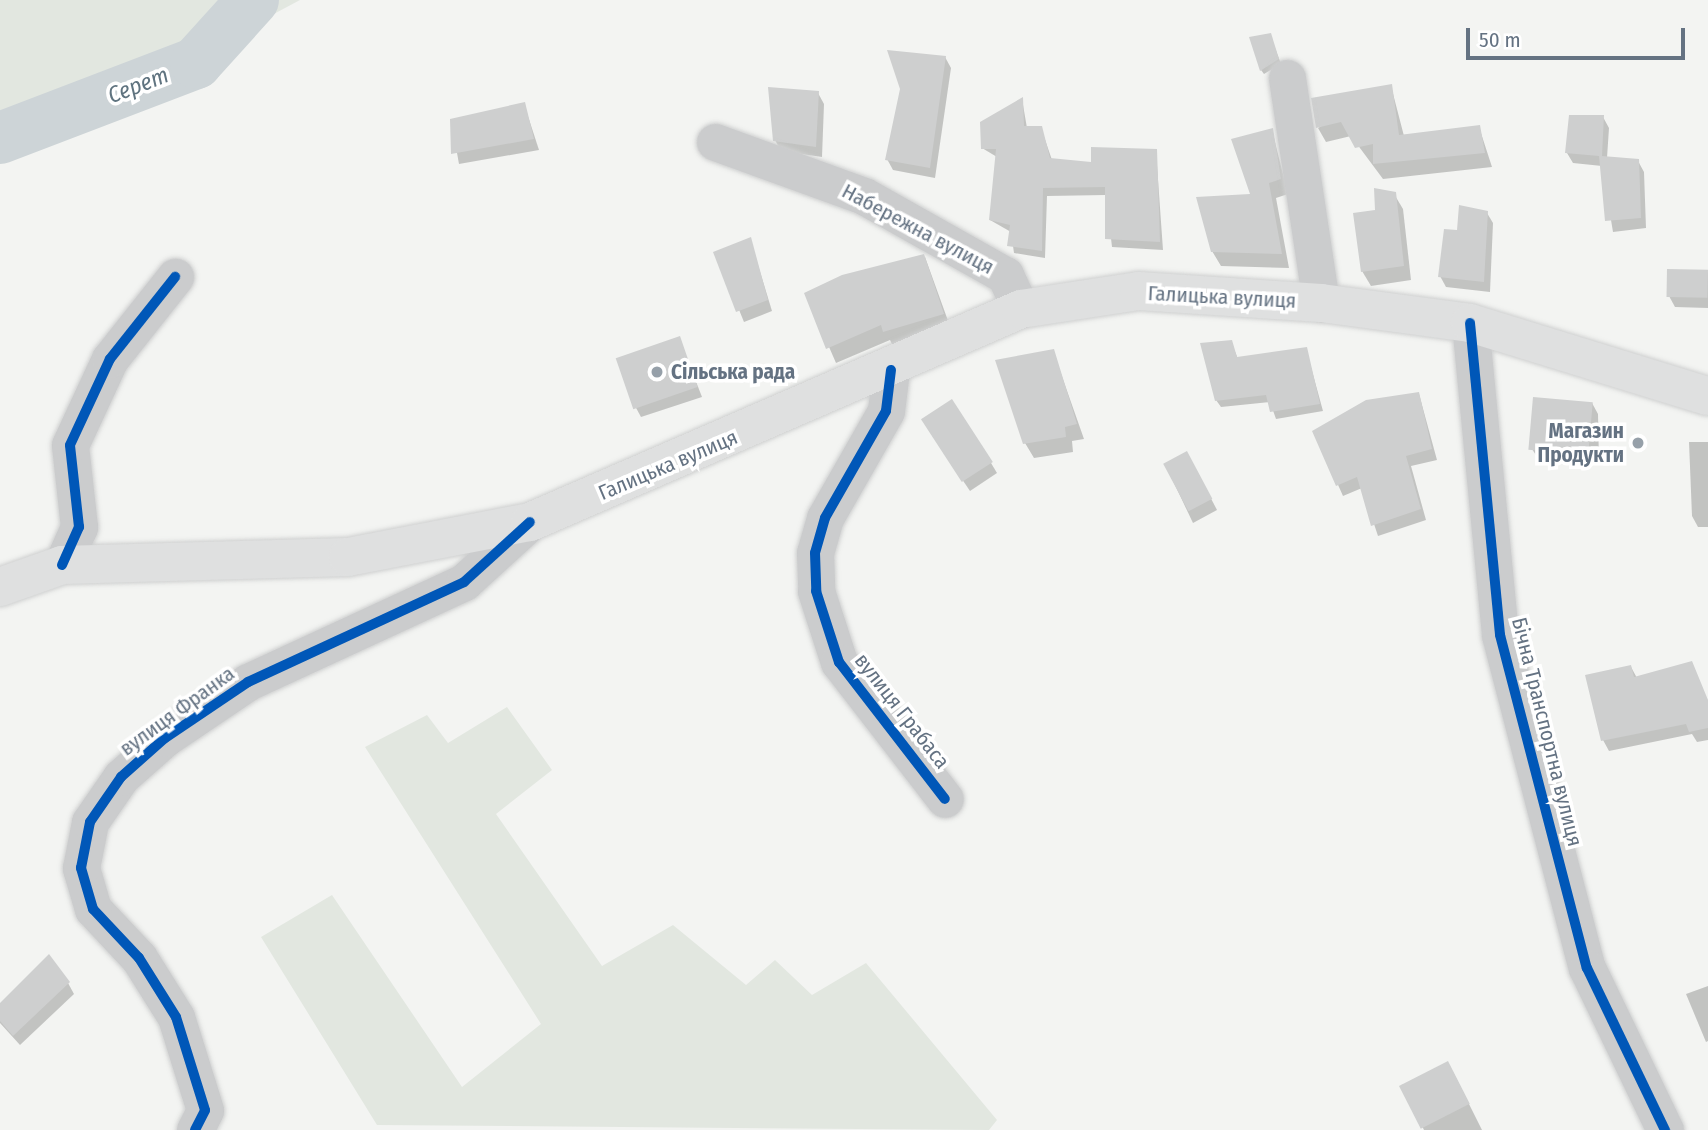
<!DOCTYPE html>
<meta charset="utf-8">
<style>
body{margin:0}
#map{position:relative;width:1708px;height:1130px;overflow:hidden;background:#f3f4f2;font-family:"Fira Sans Condensed",sans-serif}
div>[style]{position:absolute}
.green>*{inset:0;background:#e2e7e0}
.shadow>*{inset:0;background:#0003}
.river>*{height:52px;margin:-26px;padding:0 26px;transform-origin:26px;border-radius:26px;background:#cdd4d7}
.building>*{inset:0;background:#cecfcf;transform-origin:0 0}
.roads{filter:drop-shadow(0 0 2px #cfd0d0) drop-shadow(0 0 2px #cfd0d0)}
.minor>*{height:37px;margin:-18.5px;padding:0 18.5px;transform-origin:18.5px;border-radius:18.5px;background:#cbcccd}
.major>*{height:38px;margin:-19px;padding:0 19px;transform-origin:19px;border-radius:19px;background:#dfe0e0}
.cycleway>*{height:10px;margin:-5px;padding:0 5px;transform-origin:5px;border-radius:5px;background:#0057b8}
.dots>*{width:19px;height:19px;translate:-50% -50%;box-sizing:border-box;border:4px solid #fff;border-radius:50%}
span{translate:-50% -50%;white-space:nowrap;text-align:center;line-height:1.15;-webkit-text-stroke:7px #fff;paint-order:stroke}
.street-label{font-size:21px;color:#647282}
.poi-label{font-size:21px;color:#647282;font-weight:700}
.left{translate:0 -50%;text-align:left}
.right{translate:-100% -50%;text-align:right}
.water-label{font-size:23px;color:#5f737f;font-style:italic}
.scale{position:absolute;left:1466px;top:28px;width:219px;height:32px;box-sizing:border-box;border:4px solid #647282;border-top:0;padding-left:9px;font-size:21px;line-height:24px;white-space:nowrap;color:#647282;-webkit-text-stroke:5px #fff;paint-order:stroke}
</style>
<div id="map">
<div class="green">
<div style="clip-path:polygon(0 0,300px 0,0 159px)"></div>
<div style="clip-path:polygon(507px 707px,552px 770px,496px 814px,602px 966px,673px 925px,746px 985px,775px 960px,812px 995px,866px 963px,997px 1120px,989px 1130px,377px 1125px,261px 937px,332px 895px,462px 1087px,541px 1024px,365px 747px,427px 715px,448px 743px)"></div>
</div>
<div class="shadow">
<div style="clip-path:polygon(1272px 40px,1281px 64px,1264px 74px,1261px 70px)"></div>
<div style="clip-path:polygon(945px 57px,951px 68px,935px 178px,893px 170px,887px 159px)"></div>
<div style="clip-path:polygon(1391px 86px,1404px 136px,1479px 127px,1492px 167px,1383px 179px,1351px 136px,1326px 142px,1318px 128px)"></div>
<div style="clip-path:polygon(818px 93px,824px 104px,822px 157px,781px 151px,775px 140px)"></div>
<div style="clip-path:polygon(1022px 99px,1027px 128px,1041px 128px,1052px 160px,1092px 163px,1156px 151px,1163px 250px,1112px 247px,1106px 195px,1047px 196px,1045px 258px,1014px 253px,1011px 232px,990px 220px,997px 157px,982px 148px)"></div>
<div style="clip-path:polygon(524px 104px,539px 150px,459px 164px,451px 120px)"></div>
<div style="clip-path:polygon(1603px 117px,1609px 128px,1607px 158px,1638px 161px,1644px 172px,1646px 228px,1613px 232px,1602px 166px,1573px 163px,1567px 153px)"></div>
<div style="clip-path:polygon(1272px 130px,1288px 194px,1276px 198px,1289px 268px,1221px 266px,1212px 251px,1253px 195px)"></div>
<div style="clip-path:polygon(1394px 194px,1403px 209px,1411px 280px,1371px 286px,1362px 271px)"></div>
<div style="clip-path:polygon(1487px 213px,1493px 223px,1490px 292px,1446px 287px,1440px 276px,1459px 232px)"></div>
<div style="clip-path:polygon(750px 239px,772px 311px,744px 322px,716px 253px)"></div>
<div style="clip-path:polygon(925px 257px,951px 329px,893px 346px,890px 340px,836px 363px,806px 294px)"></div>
<div style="clip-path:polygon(1708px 272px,1708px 308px,1675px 307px,1669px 296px)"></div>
<div style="clip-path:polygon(679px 338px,702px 397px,641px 417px,635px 406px)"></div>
<div style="clip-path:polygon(1231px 342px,1238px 359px,1306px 349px,1323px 411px,1276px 419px,1270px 402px,1221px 407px,1216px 400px)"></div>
<div style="clip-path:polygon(1053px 351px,1084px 439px,1072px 441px,1073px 452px,1034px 458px,1025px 443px)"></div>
<div style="clip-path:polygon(1419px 394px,1437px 460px,1411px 466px,1426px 520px,1378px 536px,1362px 488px,1343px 496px,1314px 431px)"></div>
<div style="clip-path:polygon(1592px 403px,1598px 414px,1599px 463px,1539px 460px,1532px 449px)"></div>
<div style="clip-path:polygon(928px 429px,991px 463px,997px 473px,970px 491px)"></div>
<div style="clip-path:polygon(1689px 442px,1708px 442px,1708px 527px,1698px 527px,1692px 516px)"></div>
<div style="clip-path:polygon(1165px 464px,1193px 464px,1217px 510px,1193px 523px)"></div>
<div style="clip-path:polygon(1631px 667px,1637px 678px,1708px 700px,1708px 740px,1697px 742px,1692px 734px,1609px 751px,1603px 740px)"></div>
<div style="clip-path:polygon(68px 983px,74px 994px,20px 1045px,0 1023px,0 1005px)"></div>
<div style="clip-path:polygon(1708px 986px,1708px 1041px,1706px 1042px,1686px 994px)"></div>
<div style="clip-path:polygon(1454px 1074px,1482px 1130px,1424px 1130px,1401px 1085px)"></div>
</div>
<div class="river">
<div style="left:0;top:138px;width:210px;rotate:-20.9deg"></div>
<div style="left:196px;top:63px;width:85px;rotate:-47.9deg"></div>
</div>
<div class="building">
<div style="clip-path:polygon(1271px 33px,1279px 59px,1260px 71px,1249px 37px)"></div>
<div style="clip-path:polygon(887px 50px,946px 56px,930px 168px,885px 160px,900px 89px)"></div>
<div style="clip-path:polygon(1392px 84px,1399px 135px,1480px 125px,1485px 153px,1373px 164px,1373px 144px,1355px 148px,1341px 122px,1316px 128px,1311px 98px)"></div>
<div style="clip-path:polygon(768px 87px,819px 91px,816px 147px,773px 141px)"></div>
<div style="clip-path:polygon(1023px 97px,1024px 126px,1042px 126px,1050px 158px,1091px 162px,1091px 147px,1157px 149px,1160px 242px,1105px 239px,1105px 187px,1043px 188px,1042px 251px,1007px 246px,1010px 225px,989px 220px,996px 149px,981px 149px,980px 122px)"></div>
<div style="clip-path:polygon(525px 102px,534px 139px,451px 154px,450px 119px)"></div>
<div style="clip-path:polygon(1569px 115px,1604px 115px,1602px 156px,1639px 159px,1641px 218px,1605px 221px,1599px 156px,1565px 153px)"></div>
<div style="clip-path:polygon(1273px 128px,1281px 179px,1269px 183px,1282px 254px,1211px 252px,1196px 197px,1250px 194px,1231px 139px)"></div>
<div style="clip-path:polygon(1374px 188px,1396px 192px,1404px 266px,1361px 272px,1353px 213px,1375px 210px)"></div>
<div style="clip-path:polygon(1459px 205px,1488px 211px,1484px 282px,1438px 277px,1444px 229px,1457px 230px)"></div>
<div style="clip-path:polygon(751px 237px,768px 300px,736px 312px,713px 252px)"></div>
<div style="clip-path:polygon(924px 254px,944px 314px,883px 332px,881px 325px,826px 349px,804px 293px,842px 275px)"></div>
<div style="left:1667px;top:269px;width:41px;height:28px;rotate:1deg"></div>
<div style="left:680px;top:336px;width:54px;height:68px;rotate:71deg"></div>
<div style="clip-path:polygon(1232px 340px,1237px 357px,1307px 347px,1320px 404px,1270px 412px,1266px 395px,1215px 401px,1200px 343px)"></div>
<div style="clip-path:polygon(1054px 349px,1077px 424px,1065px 427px,1066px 437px,1023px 444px,995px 360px)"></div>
<div style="clip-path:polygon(1419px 392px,1432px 449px,1406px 456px,1421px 509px,1371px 526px,1357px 477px,1336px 486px,1312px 431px,1366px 400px)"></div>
<div style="left:1533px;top:397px;width:60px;height:53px;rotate:5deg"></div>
<div style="left:952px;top:399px;width:75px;height:37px;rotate:57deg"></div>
<div style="left:1187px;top:451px;width:54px;height:27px;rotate:62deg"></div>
<div style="clip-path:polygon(1692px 661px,1708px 700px,1708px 728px,1689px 732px,1686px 724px,1601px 741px,1585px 675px,1631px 665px,1634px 677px)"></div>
<div style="clip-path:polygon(49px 954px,70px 982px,13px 1036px,0 1021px,0 1003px)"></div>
<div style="left:1448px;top:1061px;width:48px;height:55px;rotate:63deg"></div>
</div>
<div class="roads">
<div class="minor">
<div style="left:1287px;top:78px;width:228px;rotate:81.4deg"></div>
<div style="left:715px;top:142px;width:158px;rotate:19.9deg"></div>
<div style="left:864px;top:196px;width:162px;rotate:29.3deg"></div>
<div style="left:1005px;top:275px;width:38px;rotate:65deg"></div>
<div style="left:1470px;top:323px;width:313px;rotate:84.5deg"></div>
<div style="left:1500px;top:635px;width:344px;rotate:75.4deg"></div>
<div style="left:1587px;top:968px;width:180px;rotate:64.3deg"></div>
<div style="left:891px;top:370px;width:41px;rotate:97deg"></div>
<div style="left:886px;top:411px;width:123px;rotate:119.7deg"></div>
<div style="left:825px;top:518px;width:36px;rotate:106deg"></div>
<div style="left:815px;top:553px;width:38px;rotate:88deg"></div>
<div style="left:816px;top:591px;width:75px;rotate:72.1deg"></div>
<div style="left:839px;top:662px;width:173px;rotate:52.3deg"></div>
<div style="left:62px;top:565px;width:42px;rotate:-65.9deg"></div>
<div style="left:79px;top:527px;width:82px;rotate:-96.3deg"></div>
<div style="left:70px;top:445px;width:95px;rotate:-65.1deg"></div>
<div style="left:110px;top:359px;width:105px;rotate:-51.6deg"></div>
<div style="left:195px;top:1130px;width:22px;rotate:-63deg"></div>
<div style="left:205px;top:1110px;width:97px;rotate:-107.3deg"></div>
<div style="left:176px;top:1017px;width:70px;rotate:-122.1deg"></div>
<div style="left:139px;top:958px;width:67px;rotate:-133.2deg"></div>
<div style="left:93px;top:909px;width:43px;rotate:-106.3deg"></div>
<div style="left:81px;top:868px;width:47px;rotate:-78.9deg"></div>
<div style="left:90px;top:822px;width:55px;rotate:-55.4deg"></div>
<div style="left:121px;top:777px;width:59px;rotate:-41.6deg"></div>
<div style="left:165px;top:738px;width:100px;rotate:-34deg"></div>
<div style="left:248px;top:682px;width:238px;rotate:-24.8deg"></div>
<div style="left:464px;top:582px;width:89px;rotate:-42.3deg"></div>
</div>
<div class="major">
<div style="left:0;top:587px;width:66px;rotate:-19.5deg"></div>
<div style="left:62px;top:565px;width:286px;rotate:-1.6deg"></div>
<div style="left:348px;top:557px;width:185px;rotate:-10.9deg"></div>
<div style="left:530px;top:522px;width:535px;rotate:-23.45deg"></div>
<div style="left:1021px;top:309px;width:119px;rotate:-8.7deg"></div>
<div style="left:1139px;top:291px;width:182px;rotate:3.8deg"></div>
<div style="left:1321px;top:303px;width:150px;rotate:7.6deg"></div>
<div style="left:1470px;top:323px;width:249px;rotate:17.1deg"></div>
</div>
</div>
<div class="cycleway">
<div style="left:1470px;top:323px;width:313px;rotate:84.5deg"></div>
<div style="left:1500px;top:635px;width:344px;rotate:75.4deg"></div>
<div style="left:1587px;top:968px;width:180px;rotate:64.3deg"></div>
<div style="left:891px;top:370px;width:41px;rotate:97deg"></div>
<div style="left:886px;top:411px;width:123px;rotate:119.7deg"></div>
<div style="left:825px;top:518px;width:36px;rotate:106deg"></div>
<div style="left:815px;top:553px;width:38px;rotate:88deg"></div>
<div style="left:816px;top:591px;width:75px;rotate:72.1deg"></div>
<div style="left:839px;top:662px;width:173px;rotate:52.3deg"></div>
<div style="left:62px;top:565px;width:42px;rotate:-65.9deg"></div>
<div style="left:79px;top:527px;width:82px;rotate:-96.3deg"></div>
<div style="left:70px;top:445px;width:95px;rotate:-65.1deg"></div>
<div style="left:110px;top:359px;width:105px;rotate:-51.6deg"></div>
<div style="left:195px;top:1130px;width:22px;rotate:-63deg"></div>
<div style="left:205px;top:1110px;width:97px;rotate:-107.3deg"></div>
<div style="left:176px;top:1017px;width:70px;rotate:-122.1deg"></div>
<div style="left:139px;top:958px;width:67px;rotate:-133.2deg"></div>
<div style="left:93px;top:909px;width:43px;rotate:-106.3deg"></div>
<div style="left:81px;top:868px;width:47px;rotate:-78.9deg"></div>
<div style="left:90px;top:822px;width:55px;rotate:-55.4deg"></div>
<div style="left:121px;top:777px;width:59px;rotate:-41.6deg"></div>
<div style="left:165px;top:738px;width:100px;rotate:-34deg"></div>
<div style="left:248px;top:682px;width:238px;rotate:-24.8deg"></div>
<div style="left:464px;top:582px;width:89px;rotate:-42.3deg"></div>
</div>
<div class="dots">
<div style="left:657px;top:372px;background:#96a0a9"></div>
<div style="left:1638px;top:443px;background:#96a0a9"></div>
</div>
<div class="street-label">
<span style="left:918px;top:229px;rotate:28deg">Набережна вулиця</span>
<span style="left:1222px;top:297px;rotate:3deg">Галицька вулиця</span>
<span style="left:668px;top:465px;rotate:-23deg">Галицька вулиця</span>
<span style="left:177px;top:711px;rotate:-36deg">вулиця Франка</span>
<span style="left:902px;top:711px;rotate:52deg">вулиця Грабаса</span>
<span style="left:1547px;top:732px;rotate:76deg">Бічна Транспортна вулиця</span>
</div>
<div class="poi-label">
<span class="left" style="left:671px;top:372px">Сільська рада</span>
<span class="right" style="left:1624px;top:443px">Магазин<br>Продукти</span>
</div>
<div class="water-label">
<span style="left:138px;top:85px;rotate:-21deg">Серет</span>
</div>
<div class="scale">50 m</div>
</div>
